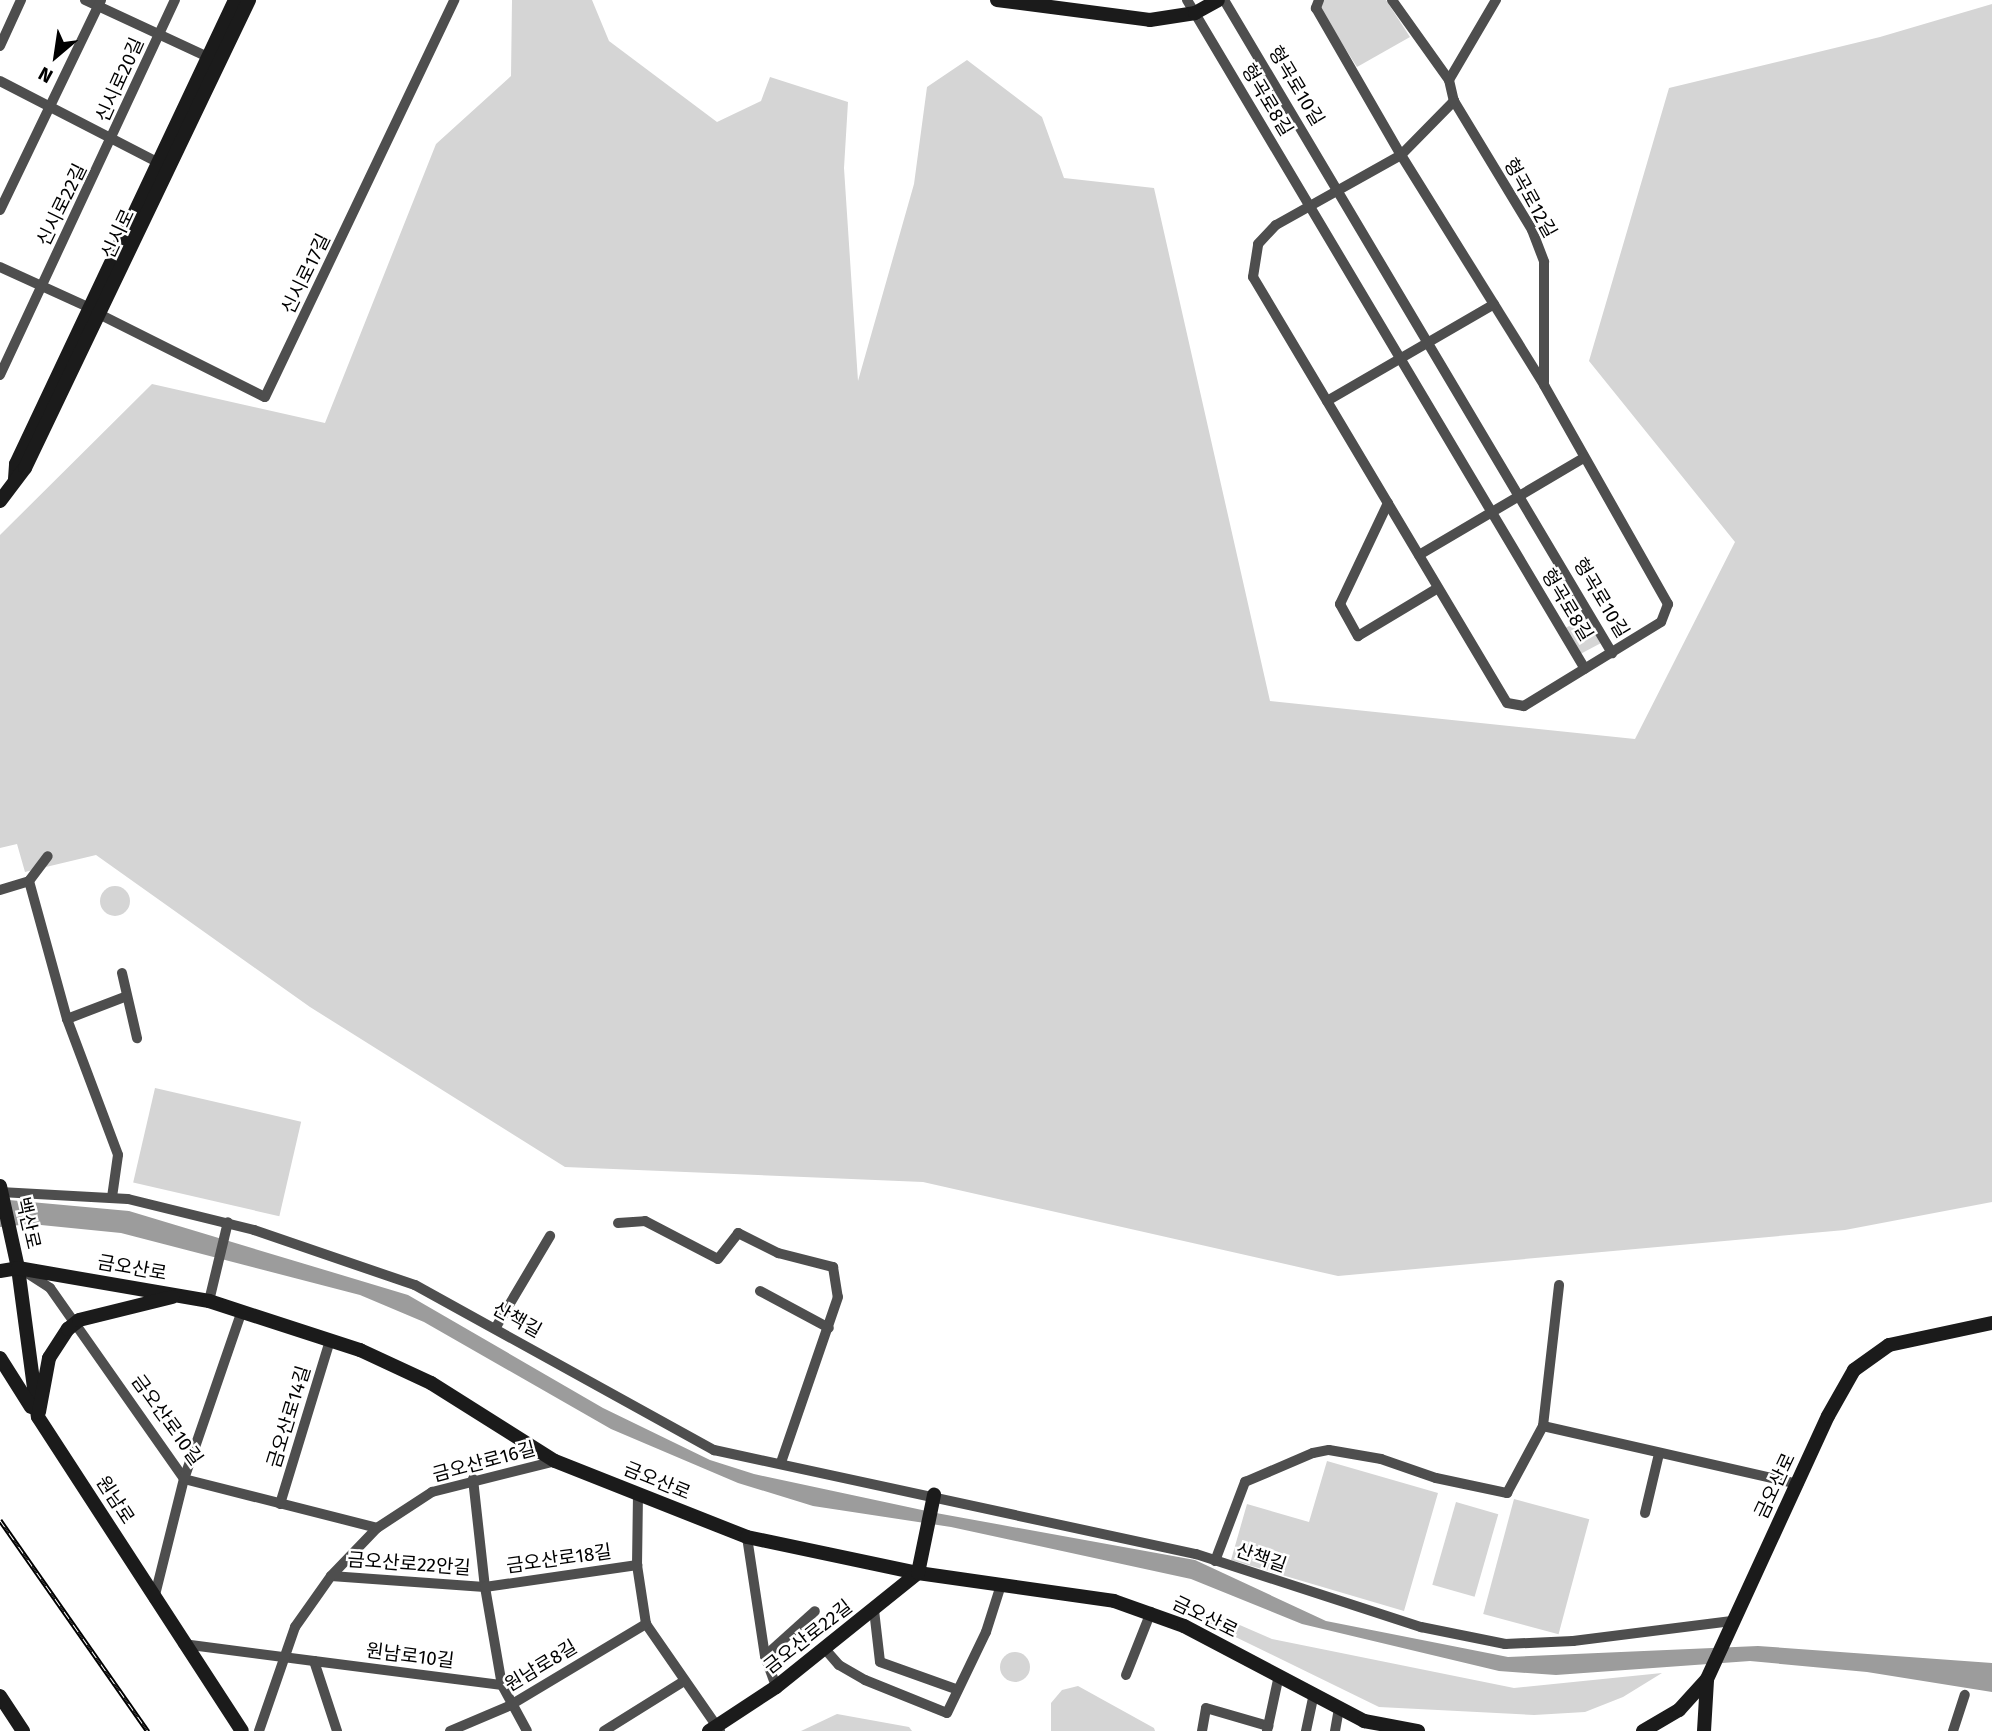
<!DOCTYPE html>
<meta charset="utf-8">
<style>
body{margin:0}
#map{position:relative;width:1992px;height:1731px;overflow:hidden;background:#fff;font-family:"Fira Sans","Noto Sans KR",sans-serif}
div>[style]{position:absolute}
.green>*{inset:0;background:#d5d5d5;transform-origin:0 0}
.round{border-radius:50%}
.water>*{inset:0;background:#9c9c9c}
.street>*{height:10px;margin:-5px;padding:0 5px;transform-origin:5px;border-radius:5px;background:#4e4e4e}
.secondary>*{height:14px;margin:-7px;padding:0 7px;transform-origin:7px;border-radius:7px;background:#1b1b1b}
.rail>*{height:5px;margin-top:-2.5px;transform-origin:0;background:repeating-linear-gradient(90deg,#fff 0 8px,#000 0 16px);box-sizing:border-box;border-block:2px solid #000}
span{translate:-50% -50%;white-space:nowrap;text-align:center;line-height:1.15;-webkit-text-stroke:5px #fff;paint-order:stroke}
.street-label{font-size:19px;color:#000}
.north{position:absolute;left:21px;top:21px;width:70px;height:70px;-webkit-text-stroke:5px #fff;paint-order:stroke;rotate:209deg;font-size:19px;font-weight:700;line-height:28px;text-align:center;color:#000}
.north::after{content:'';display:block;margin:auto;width:24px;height:32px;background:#000;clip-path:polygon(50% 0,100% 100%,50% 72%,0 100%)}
</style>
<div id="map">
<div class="green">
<div style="clip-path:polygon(512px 0,592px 0,609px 41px,717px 122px,761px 101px,770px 77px,848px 102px,844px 168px,858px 381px,914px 184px,927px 87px,967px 60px,1042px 117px,1064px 178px,1154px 188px,1270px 701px,1635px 739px,1735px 542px,1589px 361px,1669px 88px,1880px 37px,1992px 4px,1992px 1202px,1845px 1230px,1338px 1276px,923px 1182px,565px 1167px,310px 1007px,96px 855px,25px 872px,17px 844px,0 848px,0 535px,152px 384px,325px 423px,436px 144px,511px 76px)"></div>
<div style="clip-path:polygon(1322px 0,1386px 0,1410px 37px,1357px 67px,1319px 7px)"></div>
<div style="left:1588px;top:616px;width:30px;height:29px;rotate:62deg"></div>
<div class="round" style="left:100px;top:886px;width:30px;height:30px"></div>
<div style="left:155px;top:1088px;width:150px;height:97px;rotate:13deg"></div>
<div style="clip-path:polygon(1327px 1461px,1438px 1493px,1404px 1611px,1231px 1560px,1247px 1504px,1309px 1522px)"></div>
<div style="left:1514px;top:1499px;width:78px;height:119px;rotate:15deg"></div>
<div style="left:1456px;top:1502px;width:44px;height:86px;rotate:16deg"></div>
<div style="clip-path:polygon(1180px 1610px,1219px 1616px,1272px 1639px,1514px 1688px,1662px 1673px,1623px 1697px,1585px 1712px,1534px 1715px,1379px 1707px)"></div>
<div class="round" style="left:1000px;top:1652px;width:30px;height:30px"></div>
<div style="clip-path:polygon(1078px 1686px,1154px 1728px,1155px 1731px,1051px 1731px,1051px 1703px,1062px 1690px)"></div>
<div style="clip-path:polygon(837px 1714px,909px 1727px,912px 1731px,801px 1731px)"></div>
</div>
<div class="water">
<div style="clip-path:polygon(9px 1200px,129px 1211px,408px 1295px,603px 1408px,710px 1460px,754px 1474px,936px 1513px,1195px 1560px,1326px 1621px,1508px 1657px,1758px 1646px,1992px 1663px,1992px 1692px,1867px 1672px,1750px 1661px,1556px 1675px,1499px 1671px,1302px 1624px,1191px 1579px,951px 1527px,813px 1506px,738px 1483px,611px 1429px,424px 1322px,360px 1295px,121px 1233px,31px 1224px,0 1227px,0 1201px)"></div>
</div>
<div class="street">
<div style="left:85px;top:0;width:142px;rotate:24.9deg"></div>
<div style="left:1187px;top:0;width:778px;rotate:59.25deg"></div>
<div style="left:1224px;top:0;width:760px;rotate:59.28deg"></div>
<div style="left:1319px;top:0;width:9px;rotate:111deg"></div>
<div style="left:1316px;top:8px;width:170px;rotate:60deg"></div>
<div style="left:1401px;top:155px;width:271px;rotate:58.1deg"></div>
<div style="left:1544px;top:385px;width:252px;rotate:60.5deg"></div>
<div style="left:1668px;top:604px;width:19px;rotate:111deg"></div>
<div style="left:1661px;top:622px;width:161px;rotate:148.5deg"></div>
<div style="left:1524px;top:706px;width:17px;rotate:-170deg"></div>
<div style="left:1507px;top:703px;width:496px;rotate:-120.8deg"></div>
<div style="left:1253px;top:277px;width:33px;rotate:-81deg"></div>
<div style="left:1258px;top:244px;width:26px;rotate:-47deg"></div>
<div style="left:1276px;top:225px;width:143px;rotate:-29.2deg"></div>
<div style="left:1401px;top:155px;width:76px;rotate:-45.5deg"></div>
<div style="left:1392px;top:0;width:98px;rotate:54.5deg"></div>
<div style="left:1449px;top:80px;width:22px;rotate:77deg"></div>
<div style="left:1454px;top:101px;width:151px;rotate:58.8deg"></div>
<div style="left:1532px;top:230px;width:34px;rotate:69deg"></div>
<div style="left:1544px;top:262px;width:120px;rotate:90deg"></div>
<div style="left:0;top:46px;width:51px;rotate:-65.5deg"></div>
<div style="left:1449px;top:80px;width:93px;rotate:-59.6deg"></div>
<div style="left:0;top:81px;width:177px;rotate:27.3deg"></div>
<div style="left:0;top:210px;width:233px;rotate:-64.3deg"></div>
<div style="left:0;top:267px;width:99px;rotate:24.5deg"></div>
<div style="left:101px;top:315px;width:183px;rotate:26.6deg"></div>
<div style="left:265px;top:397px;width:440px;rotate:-64.5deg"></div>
<div style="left:0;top:375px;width:414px;rotate:-65deg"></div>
<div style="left:1327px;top:401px;width:193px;rotate:-30.1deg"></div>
<div style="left:1388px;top:503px;width:112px;rotate:115.4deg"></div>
<div style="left:1340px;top:604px;width:37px;rotate:61deg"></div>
<div style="left:1358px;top:636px;width:93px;rotate:-31deg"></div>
<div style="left:1419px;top:555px;width:191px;rotate:-30.5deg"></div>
<div style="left:29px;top:881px;width:143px;rotate:74.6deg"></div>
<div style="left:67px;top:1019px;width:145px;rotate:69.4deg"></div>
<div style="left:118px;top:1155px;width:42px;rotate:98.1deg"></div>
<div style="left:0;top:890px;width:30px;rotate:-17deg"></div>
<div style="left:29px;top:881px;width:31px;rotate:-53deg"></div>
<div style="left:122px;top:973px;width:67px;rotate:77deg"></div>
<div style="left:67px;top:1019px;width:64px;rotate:-21deg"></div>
<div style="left:0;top:1192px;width:128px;rotate:3.1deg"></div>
<div style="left:128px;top:1199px;width:130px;rotate:13.8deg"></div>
<div style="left:254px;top:1230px;width:170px;rotate:18.9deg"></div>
<div style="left:415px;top:1285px;width:342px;rotate:28.9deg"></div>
<div style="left:714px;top:1450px;width:493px;rotate:12.2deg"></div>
<div style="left:1196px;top:1554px;width:237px;rotate:18deg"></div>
<div style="left:1421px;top:1627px;width:86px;rotate:11.4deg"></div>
<div style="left:1505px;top:1644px;width:68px;rotate:-2.5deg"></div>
<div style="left:1573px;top:1641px;width:160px;rotate:-7.2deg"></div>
<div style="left:618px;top:1223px;width:27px;rotate:-4deg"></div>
<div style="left:645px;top:1221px;width:82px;rotate:27.5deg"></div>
<div style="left:718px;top:1259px;width:33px;rotate:-52deg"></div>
<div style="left:738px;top:1233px;width:45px;rotate:26.6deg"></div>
<div style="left:778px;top:1253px;width:57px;rotate:14.3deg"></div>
<div style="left:833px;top:1267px;width:30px;rotate:81deg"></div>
<div style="left:838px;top:1297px;width:176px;rotate:109deg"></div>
<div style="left:24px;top:1271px;width:31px;rotate:33deg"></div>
<div style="left:50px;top:1288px;width:233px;rotate:54.9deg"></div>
<div style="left:184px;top:1479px;width:199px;rotate:14.2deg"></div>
<div style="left:760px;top:1291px;width:78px;rotate:28.2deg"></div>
<div style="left:209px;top:1301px;width:81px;rotate:-76.5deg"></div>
<div style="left:496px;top:1327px;width:106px;rotate:-59.3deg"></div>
<div style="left:1543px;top:1426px;width:262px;rotate:12.8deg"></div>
<div style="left:473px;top:1479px;width:109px;rotate:83.7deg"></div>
<div style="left:485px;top:1587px;width:99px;rotate:80.2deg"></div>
<div style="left:502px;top:1685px;width:52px;rotate:61.5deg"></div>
<div style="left:638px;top:1494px;width:71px;rotate:90.8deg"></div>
<div style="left:637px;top:1565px;width:60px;rotate:81.3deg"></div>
<div style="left:646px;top:1624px;width:130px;rotate:55.3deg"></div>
<div style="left:280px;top:1504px;width:171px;rotate:-73deg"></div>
<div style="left:1645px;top:1513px;width:61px;rotate:-76.7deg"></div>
<div style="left:747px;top:1537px;width:120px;rotate:81.4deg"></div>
<div style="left:765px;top:1656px;width:33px;rotate:70deg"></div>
<div style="left:1215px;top:1561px;width:85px;rotate:-69.2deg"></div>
<div style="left:1245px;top:1482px;width:74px;rotate:-23.1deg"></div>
<div style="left:1313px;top:1453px;width:16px;rotate:-11deg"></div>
<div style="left:1329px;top:1450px;width:53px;rotate:9.8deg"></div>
<div style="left:1381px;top:1459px;width:58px;rotate:19.1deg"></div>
<div style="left:1436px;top:1478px;width:73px;rotate:11.9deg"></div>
<div style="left:1507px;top:1493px;width:76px;rotate:-61.8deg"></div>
<div style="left:1543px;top:1426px;width:142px;rotate:-83.5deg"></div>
<div style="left:331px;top:1576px;width:154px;rotate:4.1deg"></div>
<div style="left:485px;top:1587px;width:154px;rotate:-8.2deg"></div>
<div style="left:154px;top:1599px;width:124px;rotate:-76deg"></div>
<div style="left:184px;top:1479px;width:176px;rotate:-71deg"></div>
<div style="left:874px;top:1610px;width:52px;rotate:83.4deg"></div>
<div style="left:880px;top:1662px;width:81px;rotate:19.6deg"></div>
<div style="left:183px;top:1644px;width:132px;rotate:7.4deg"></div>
<div style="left:314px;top:1661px;width:74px;rotate:71.8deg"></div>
<div style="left:825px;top:1649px;width:21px;rotate:49deg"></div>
<div style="left:839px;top:1665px;width:30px;rotate:30deg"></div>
<div style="left:865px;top:1680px;width:88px;rotate:21.9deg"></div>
<div style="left:947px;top:1713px;width:90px;rotate:-64.3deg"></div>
<div style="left:986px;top:1632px;width:49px;rotate:-72.3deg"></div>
<div style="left:765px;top:1656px;width:67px;rotate:-42deg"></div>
<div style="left:314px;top:1661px;width:190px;rotate:7.3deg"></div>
<div style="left:1126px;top:1675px;width:68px;rotate:-68.4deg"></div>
<div style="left:259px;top:1731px;width:110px;rotate:-70.9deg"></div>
<div style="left:295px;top:1627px;width:62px;rotate:-54.8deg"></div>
<div style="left:331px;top:1576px;width:66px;rotate:-46.2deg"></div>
<div style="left:377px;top:1528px;width:66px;rotate:-33.2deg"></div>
<div style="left:432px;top:1492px;width:127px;rotate:-14.1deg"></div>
<div style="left:450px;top:1731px;width:64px;rotate:-23deg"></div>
<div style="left:509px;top:1706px;width:160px;rotate:-30.9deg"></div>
<div style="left:604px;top:1731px;width:94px;rotate:-32deg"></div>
<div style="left:1202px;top:1731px;width:23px;rotate:-80deg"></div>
<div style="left:1206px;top:1708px;width:65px;rotate:16.2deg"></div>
<div style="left:1267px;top:1731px;width:57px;rotate:-77.9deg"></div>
<div style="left:1306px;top:1731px;width:39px;rotate:-78deg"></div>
<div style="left:1335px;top:1731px;width:22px;rotate:-80deg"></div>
<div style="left:1953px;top:1731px;width:38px;rotate:-72deg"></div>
</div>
<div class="secondary">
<div style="left:997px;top:0;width:154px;rotate:7.4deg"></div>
<div style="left:1150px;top:20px;width:46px;rotate:-8.8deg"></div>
<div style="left:1195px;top:13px;width:26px;rotate:-29deg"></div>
<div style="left:15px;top:479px;width:15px;rotate:-86deg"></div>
<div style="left:16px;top:464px;width:513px;rotate:-64.73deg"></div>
<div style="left:0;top:501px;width:41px;rotate:-52.9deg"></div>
<div style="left:25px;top:468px;width:519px;rotate:-64.42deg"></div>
<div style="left:0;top:1186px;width:84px;rotate:77.6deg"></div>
<div style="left:18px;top:1268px;width:150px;rotate:82.4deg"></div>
<div style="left:38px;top:1417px;width:374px;rotate:57deg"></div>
<div style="left:0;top:1271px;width:18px;rotate:-9deg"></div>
<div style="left:18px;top:1268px;width:194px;rotate:9.8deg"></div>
<div style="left:209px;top:1301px;width:159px;rotate:18deg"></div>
<div style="left:360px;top:1350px;width:78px;rotate:24.9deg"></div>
<div style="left:431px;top:1383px;width:146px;rotate:32.2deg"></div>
<div style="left:555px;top:1461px;width:206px;rotate:21.6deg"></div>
<div style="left:747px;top:1537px;width:175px;rotate:11.9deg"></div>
<div style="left:918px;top:1573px;width:198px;rotate:8.1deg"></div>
<div style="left:1114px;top:1601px;width:74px;rotate:19.7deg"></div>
<div style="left:1184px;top:1626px;width:204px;rotate:27.8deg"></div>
<div style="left:1364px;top:1721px;width:55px;rotate:10.5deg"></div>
<div style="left:0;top:1358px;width:58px;rotate:57.7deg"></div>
<div style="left:39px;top:1412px;width:55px;rotate:-79.5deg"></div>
<div style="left:49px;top:1358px;width:35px;rotate:-57deg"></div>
<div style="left:68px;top:1329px;width:14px;rotate:-39deg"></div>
<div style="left:79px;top:1320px;width:96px;rotate:-13.9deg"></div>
<div style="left:0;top:1696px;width:42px;rotate:56.7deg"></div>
<div style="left:709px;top:1731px;width:80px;rotate:-33.3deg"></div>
<div style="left:776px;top:1687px;width:182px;rotate:-38.8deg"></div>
<div style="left:918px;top:1573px;width:80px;rotate:-78.4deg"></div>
<div style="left:1643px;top:1731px;width:42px;rotate:-30.3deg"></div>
<div style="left:1679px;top:1710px;width:42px;rotate:-47.9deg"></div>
<div style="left:1707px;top:1679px;width:289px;rotate:-65.3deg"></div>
<div style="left:1828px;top:1416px;width:53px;rotate:-60.5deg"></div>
<div style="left:1854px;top:1370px;width:43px;rotate:-35.5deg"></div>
<div style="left:1889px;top:1345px;width:105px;rotate:-12.1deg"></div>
<div style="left:1704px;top:1731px;width:50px;rotate:-86.6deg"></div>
</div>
<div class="rail">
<div style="left:0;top:1520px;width:258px;rotate:55deg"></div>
</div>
<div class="street-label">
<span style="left:120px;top:80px;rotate:-66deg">신시로20길</span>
<span style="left:1296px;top:86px;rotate:59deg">형곡로10길</span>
<span style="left:1267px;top:100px;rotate:59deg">형곡로8길</span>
<span style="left:1530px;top:198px;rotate:61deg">형곡로12길</span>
<span style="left:62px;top:205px;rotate:-64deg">신시로22길</span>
<span style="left:118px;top:234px;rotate:-65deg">신시로</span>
<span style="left:306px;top:274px;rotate:-64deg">신시로17길</span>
<span style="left:1601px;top:598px;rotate:59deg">형곡로10길</span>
<span style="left:1567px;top:605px;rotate:59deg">형곡로8길</span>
<span style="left:28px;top:1223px;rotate:77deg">백산로</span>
<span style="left:132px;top:1268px;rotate:10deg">금오산로</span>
<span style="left:517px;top:1320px;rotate:29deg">산책길</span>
<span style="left:289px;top:1417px;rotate:-73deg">금오산로14길</span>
<span style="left:167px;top:1420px;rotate:54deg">금오산로10길</span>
<span style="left:484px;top:1462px;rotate:-15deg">금오산로16길</span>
<span style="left:657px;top:1481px;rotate:22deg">금오산로</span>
<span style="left:1775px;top:1486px;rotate:-65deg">금오산로</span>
<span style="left:115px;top:1500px;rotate:57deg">원남로</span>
<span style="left:1261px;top:1558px;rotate:19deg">산책길</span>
<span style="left:559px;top:1559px;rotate:-8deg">금오산로18길</span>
<span style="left:409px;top:1564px;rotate:4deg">금오산로22안길</span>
<span style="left:1205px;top:1617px;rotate:26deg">금오산로</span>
<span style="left:808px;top:1637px;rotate:-38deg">금오산로22길</span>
<span style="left:410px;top:1656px;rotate:7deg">원남로10길</span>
<span style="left:541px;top:1666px;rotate:-31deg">원남로8길</span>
</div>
<div class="north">N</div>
</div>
